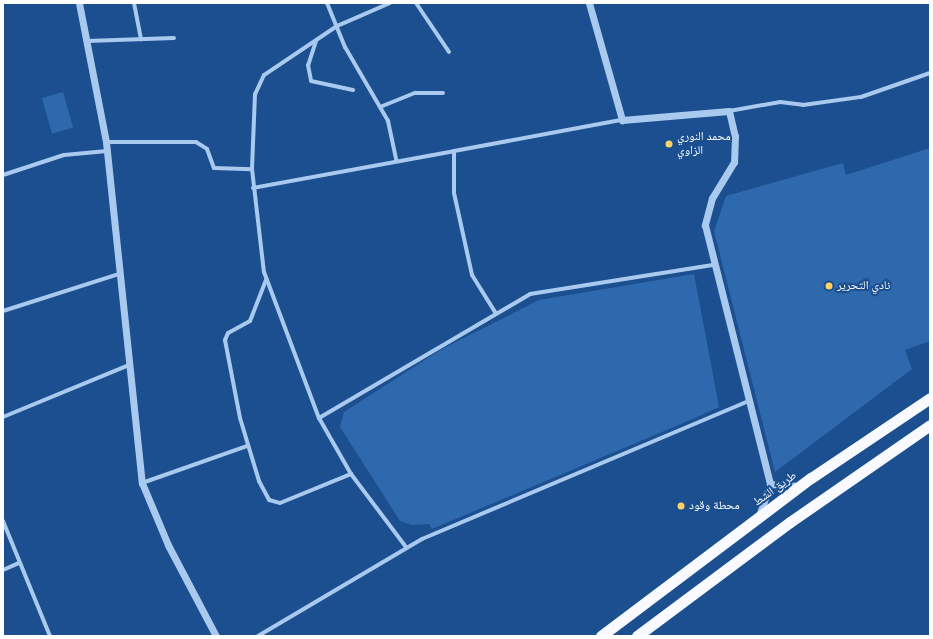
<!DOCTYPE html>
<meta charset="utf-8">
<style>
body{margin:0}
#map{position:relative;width:933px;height:639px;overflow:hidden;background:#1b4f8f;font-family:Figtree,"Noto Naskh Arabic",sans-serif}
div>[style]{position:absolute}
.green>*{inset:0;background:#2e69ad;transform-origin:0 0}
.minor>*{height:4px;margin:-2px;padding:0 2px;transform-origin:2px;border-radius:2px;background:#a9c9ee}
.tertiary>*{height:7px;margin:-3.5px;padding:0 3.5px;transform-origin:3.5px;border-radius:3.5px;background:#a9c9ee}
.trunk>*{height:11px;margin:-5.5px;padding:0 5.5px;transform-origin:5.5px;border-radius:5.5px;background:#f8faff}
.dots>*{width:11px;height:11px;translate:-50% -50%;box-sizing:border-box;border:2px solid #1b4f8f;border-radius:50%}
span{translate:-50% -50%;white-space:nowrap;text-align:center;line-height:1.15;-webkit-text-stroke:4px #1b4f8f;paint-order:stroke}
.poi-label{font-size:12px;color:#fff}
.left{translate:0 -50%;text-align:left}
.street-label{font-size:12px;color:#fff}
.frame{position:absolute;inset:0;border:4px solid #fff;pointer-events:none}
</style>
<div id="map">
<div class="green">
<div style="left:63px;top:92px;width:37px;height:22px;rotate:74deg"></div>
<div style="clip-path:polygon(930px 148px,930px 341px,905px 350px,912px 369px,775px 472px,714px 231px,726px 196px,843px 163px,846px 175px)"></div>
<div style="clip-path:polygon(694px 274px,719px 407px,695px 418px,432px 529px,429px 524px,411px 525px,400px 521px,340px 427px,344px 412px,442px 349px,539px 300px)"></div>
</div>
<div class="minor">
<div style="left:134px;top:3px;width:37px;rotate:79deg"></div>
<div style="left:327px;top:3px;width:48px;rotate:67.8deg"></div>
<div style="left:345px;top:47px;width:86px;rotate:59.8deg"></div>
<div style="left:388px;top:121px;width:40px;rotate:78deg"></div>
<div style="left:390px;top:3px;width:58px;rotate:156.5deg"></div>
<div style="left:337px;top:26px;width:88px;rotate:146.1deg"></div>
<div style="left:264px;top:75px;width:21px;rotate:115deg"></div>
<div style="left:255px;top:94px;width:75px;rotate:92.3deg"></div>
<div style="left:252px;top:169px;width:104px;rotate:83.4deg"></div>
<div style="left:264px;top:272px;width:156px;rotate:69.4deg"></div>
<div style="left:319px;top:418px;width:64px;rotate:60.3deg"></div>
<div style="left:351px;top:474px;width:91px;rotate:53deg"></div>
<div style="left:416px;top:3px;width:59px;rotate:56deg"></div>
<div style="left:87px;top:41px;width:87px;rotate:-2deg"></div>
<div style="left:316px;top:41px;width:25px;rotate:108deg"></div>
<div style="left:308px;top:65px;width:16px;rotate:79deg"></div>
<div style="left:311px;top:81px;width:43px;rotate:12.1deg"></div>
<div style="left:380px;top:107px;width:38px;rotate:-22deg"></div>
<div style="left:415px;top:93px;width:28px"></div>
<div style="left:729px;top:111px;width:52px;rotate:-10deg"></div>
<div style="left:780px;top:102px;width:23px;rotate:7deg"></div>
<div style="left:803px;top:105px;width:59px;rotate:-7.9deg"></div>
<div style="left:861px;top:97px;width:73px;rotate:-19.2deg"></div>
<div style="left:106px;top:142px;width:90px"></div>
<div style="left:196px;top:142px;width:13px;rotate:32deg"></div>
<div style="left:207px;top:149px;width:20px;rotate:70deg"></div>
<div style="left:214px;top:168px;width:38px;rotate:2deg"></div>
<div style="left:454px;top:151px;width:171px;rotate:-10.5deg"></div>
<div style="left:3px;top:175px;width:64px;rotate:-18.2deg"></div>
<div style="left:64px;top:155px;width:43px;rotate:-5.3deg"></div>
<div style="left:253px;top:188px;width:204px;rotate:-10.4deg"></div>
<div style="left:454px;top:151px;width:42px;rotate:90deg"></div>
<div style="left:454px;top:193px;width:84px;rotate:77.6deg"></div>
<div style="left:472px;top:275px;width:44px;rotate:58.1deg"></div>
<div style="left:266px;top:280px;width:44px;rotate:111.3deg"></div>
<div style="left:250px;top:321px;width:25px;rotate:151deg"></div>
<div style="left:228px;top:333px;width:8px;rotate:113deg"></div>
<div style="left:225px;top:340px;width:79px;rotate:79.1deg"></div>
<div style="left:240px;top:418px;width:66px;rotate:73.2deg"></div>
<div style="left:259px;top:481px;width:21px;rotate:62deg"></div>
<div style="left:269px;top:500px;width:11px;rotate:15deg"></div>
<div style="left:280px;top:503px;width:77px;rotate:-22.2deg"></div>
<div style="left:3px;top:311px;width:122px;rotate:-17.7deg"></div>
<div style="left:3px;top:417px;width:136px;rotate:-22.4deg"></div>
<div style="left:319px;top:418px;width:245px;rotate:-30.4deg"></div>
<div style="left:530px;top:294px;width:185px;rotate:-9deg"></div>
<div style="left:142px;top:483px;width:111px;rotate:-19.4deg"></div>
<div style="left:3px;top:521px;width:124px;rotate:67.8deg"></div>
<div style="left:3px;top:570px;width:17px;rotate:-24deg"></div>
<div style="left:258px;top:636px;width:191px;rotate:-30.6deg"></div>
<div style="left:422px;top:539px;width:354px;rotate:-22.9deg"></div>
</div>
<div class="tertiary">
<div style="left:79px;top:3px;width:142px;rotate:79deg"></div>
<div style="left:106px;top:142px;width:343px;rotate:84deg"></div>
<div style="left:142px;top:483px;width:67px;rotate:67.2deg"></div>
<div style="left:168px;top:545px;width:103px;rotate:62.2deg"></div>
<div style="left:589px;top:3px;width:122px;rotate:74.2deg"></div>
<div style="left:622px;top:120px;width:107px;rotate:-4.8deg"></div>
<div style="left:729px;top:111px;width:26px;rotate:77deg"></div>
<div style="left:735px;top:136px;width:26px;rotate:92deg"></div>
<div style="left:734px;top:162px;width:42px;rotate:121.4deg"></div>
<div style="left:712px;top:198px;width:28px;rotate:105deg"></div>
<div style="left:705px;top:225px;width:267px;rotate:75.9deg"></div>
<div style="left:770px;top:484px;width:31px;rotate:109deg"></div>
<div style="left:770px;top:484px;width:30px;rotate:4deg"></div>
</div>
<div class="trunk">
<div style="left:601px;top:636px;width:263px;rotate:-37deg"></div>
<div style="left:811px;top:478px;width:143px;rotate:-33.9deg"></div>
<div style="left:637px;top:636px;width:191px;rotate:-36.7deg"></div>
<div style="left:790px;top:522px;width:170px;rotate:-34.7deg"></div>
</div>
<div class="dots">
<div style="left:669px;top:144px;background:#ffd166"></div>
<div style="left:829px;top:286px;background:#ffd166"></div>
<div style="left:681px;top:506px;background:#ffd166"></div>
</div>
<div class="poi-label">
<span class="left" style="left:677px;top:144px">محمد النوري<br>الزاوي</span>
<span class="left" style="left:837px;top:286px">نادي التحرير</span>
<span class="left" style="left:689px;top:506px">محطة وقود</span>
</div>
<div class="street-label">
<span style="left:775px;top:489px;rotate:-36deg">طريق الشط</span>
</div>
<div class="frame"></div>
</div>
